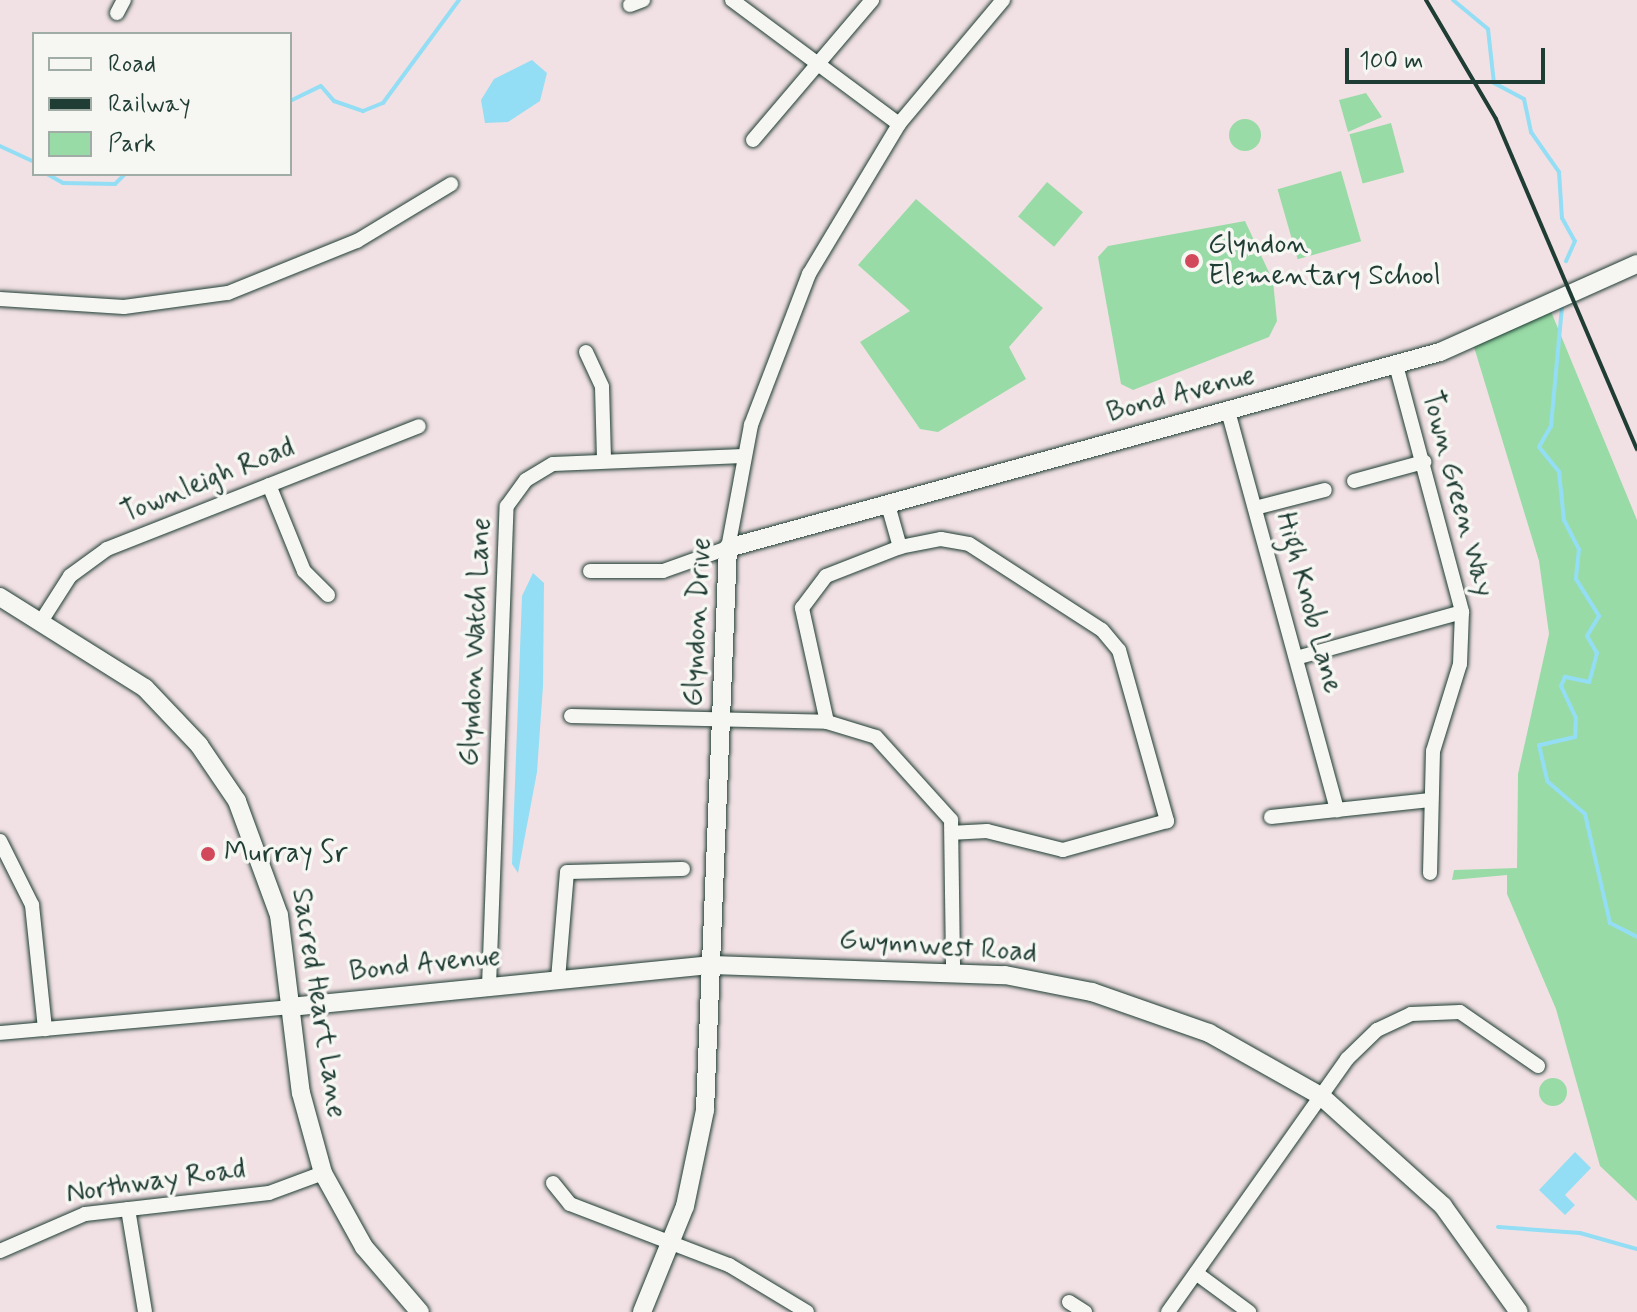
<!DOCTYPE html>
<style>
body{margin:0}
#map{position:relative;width:1637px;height:1312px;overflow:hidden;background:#f2e1e4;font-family:Mynerve,sans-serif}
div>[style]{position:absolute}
.green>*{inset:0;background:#99dba6;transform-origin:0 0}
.round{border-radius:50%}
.water>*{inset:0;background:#93def4}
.stream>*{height:4px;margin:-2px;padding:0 2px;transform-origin:2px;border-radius:2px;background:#93def4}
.roads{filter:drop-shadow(0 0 2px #1f3d34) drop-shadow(0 0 2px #1f3d34)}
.minor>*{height:14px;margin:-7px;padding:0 7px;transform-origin:7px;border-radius:7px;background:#f6f6f2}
.tertiary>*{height:18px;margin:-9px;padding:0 9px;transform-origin:9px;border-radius:9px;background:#f6f6f2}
.rail>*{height:4px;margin:-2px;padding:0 2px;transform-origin:2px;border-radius:2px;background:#1f3d34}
.dots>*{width:22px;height:22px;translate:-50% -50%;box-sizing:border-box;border:4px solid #f6f6f2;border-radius:50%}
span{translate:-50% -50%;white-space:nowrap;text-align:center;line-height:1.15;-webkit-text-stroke:7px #f6f6f2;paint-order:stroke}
.poi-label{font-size:28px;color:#1f3d34}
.left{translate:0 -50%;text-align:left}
.street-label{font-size:28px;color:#1f3d34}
.legend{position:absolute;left:32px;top:32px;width:260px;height:144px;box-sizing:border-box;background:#f6f6f2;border:2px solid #a0aca6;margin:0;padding:10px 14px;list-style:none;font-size:24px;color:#1f3d34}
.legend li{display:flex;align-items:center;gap:16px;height:40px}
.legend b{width:40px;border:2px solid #a0aca6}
.scale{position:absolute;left:1345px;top:48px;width:200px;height:36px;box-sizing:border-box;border:4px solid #1f3d34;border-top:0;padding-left:10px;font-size:24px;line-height:28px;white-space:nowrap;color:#1f3d34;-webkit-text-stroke:6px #f6f6f2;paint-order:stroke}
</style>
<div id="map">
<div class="green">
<div style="clip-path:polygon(1366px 93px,1382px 117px,1348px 132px,1339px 100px)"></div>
<div class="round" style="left:1229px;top:119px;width:32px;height:32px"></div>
<div style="left:1391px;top:123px;width:51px;height:43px;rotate:75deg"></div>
<div style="left:1341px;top:171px;width:73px;height:66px;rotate:74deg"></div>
<div style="left:1047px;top:182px;width:47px;height:45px;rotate:40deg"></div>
<div style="clip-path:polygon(916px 199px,1043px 308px,1009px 347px,1026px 379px,938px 432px,920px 429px,860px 342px,910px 311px,858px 265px)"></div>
<div style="clip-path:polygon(1245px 221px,1273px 281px,1277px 321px,1269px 337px,1133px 390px,1121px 384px,1098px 257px,1108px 246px)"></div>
<div style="clip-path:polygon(1550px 309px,1637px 520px,1637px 1201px,1600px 1166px,1556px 1009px,1507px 894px,1507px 875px,1452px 880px,1454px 870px,1517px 868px,1518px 774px,1549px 634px,1539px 561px,1474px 347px)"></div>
<div class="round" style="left:1539px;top:1078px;width:28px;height:28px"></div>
</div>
<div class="water">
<div style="clip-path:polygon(532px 60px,547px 73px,540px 101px,508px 122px,485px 123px,481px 100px,494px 79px)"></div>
<div style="clip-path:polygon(533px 573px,544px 583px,543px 686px,537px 772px,518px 873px,512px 864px,522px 596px)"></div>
<div style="clip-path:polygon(1575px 1152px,1591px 1168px,1565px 1195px,1575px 1205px,1565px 1215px,1539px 1190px)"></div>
</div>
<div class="stream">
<div style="left:1453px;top:0;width:45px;rotate:39.6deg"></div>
<div style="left:1488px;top:29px;width:54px;rotate:83.7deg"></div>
<div style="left:1494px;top:83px;width:34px;rotate:28deg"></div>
<div style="left:1524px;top:99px;width:34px;rotate:78deg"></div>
<div style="left:1531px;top:132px;width:49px;rotate:55deg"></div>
<div style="left:1559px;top:172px;width:46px;rotate:86.3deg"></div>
<div style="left:1562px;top:218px;width:26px;rotate:61deg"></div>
<div style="left:1575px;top:241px;width:22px;rotate:114deg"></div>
<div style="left:290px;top:101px;width:34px;rotate:-26deg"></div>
<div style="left:321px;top:86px;width:20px;rotate:49deg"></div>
<div style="left:334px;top:101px;width:31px;rotate:19deg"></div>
<div style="left:363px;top:111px;width:22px;rotate:-22deg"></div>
<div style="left:383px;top:103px;width:128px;rotate:-53.6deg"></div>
<div style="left:0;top:146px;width:38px;rotate:25deg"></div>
<div style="left:47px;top:174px;width:18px;rotate:29deg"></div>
<div style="left:63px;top:183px;width:52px;rotate:1.1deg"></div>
<div style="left:115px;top:184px;width:14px;rotate:-45deg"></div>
<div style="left:1562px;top:307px;width:120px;rotate:95.3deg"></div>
<div style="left:1551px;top:426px;width:24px;rotate:120deg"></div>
<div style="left:1539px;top:447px;width:32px;rotate:51deg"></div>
<div style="left:1559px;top:472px;width:48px;rotate:84.1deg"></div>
<div style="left:1564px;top:520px;width:33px;rotate:63deg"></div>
<div style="left:1579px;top:549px;width:30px;rotate:96deg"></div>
<div style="left:1576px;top:579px;width:44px;rotate:58.1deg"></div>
<div style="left:1599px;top:616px;width:23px;rotate:121deg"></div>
<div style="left:1587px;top:636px;width:20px;rotate:60deg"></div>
<div style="left:1597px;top:653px;width:30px;rotate:105deg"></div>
<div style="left:1589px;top:682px;width:25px;rotate:-168deg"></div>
<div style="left:1565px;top:677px;width:10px;rotate:114deg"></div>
<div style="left:1561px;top:686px;width:35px;rotate:65deg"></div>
<div style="left:1576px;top:718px;width:19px;rotate:93deg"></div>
<div style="left:1575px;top:737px;width:37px;rotate:167deg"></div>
<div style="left:1539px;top:745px;width:37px;rotate:77deg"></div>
<div style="left:1547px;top:781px;width:50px;rotate:41deg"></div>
<div style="left:1585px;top:814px;width:112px;rotate:77.1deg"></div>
<div style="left:1610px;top:923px;width:30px;rotate:27deg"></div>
<div style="left:1498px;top:1227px;width:82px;rotate:4.2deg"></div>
<div style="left:1580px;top:1233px;width:59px;rotate:15.7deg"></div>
</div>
<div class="roads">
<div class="minor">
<div style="left:732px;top:0;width:208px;rotate:36.6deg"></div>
<div style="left:630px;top:5px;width:14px;rotate:-21deg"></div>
<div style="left:117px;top:13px;width:15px;rotate:-62deg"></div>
<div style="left:753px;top:140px;width:184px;rotate:-49.6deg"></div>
<div style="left:0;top:299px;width:124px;rotate:3.7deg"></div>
<div style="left:124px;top:307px;width:105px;rotate:-7.7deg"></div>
<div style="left:228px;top:293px;width:139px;rotate:-22deg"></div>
<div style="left:357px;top:241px;width:110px;rotate:-31.2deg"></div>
<div style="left:586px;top:352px;width:38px;rotate:65deg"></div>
<div style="left:602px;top:387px;width:73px;rotate:88.4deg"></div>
<div style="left:1396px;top:365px;width:256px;rotate:75deg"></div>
<div style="left:1462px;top:612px;width:52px;rotate:92.2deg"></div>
<div style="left:1460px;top:664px;width:91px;rotate:107.2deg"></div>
<div style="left:1433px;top:751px;width:122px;rotate:91.4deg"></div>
<div style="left:1228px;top:411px;width:414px;rotate:74.7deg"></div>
<div style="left:1354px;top:481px;width:73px;rotate:-15.2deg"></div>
<div style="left:269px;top:485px;width:93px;rotate:67.9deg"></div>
<div style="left:304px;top:571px;width:34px;rotate:45deg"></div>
<div style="left:888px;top:505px;width:44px;rotate:74.1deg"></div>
<div style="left:1255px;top:508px;width:72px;rotate:-14.4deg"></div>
<div style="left:590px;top:571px;width:73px"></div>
<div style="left:663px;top:571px;width:69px;rotate:-19.5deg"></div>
<div style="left:728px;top:548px;width:125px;rotate:-79.4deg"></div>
<div style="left:751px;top:425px;width:162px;rotate:-69deg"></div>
<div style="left:809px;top:274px;width:175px;rotate:-59deg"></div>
<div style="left:899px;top:124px;width:162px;rotate:-50deg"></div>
<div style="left:42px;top:620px;width:52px;rotate:-57.5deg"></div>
<div style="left:70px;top:576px;width:46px;rotate:-36.1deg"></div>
<div style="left:107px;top:549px;width:335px;rotate:-21.5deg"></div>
<div style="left:1296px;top:658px;width:172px;rotate:-15.5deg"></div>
<div style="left:571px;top:716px;width:256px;rotate:1.3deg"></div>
<div style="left:827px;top:722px;width:51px;rotate:17deg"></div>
<div style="left:876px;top:737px;width:112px;rotate:47.9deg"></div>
<div style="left:951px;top:820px;width:151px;rotate:89.2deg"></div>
<div style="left:827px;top:722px;width:117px;rotate:-102.4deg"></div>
<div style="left:802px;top:608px;width:40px;rotate:-53deg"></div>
<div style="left:826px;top:576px;width:79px;rotate:-21.4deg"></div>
<div style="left:900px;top:547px;width:42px;rotate:-11deg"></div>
<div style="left:941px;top:539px;width:28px;rotate:10deg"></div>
<div style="left:969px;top:544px;width:158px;rotate:32.9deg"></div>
<div style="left:1102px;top:630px;width:26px;rotate:50deg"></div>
<div style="left:1119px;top:650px;width:178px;rotate:74.3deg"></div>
<div style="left:1167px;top:821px;width:108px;rotate:164.4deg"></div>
<div style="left:1063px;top:850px;width:78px;rotate:-166deg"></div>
<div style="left:987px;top:831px;width:33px;rotate:177deg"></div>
<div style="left:1271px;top:817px;width:160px;rotate:-6.1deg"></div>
<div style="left:0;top:841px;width:72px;rotate:63.4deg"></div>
<div style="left:32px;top:905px;width:125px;rotate:84deg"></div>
<div style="left:558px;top:979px;width:107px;rotate:-85.2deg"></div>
<div style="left:567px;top:872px;width:116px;rotate:-1.5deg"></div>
<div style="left:489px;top:986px;width:480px;rotate:-87.9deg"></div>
<div style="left:507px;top:506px;width:32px;rotate:-54deg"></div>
<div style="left:526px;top:480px;width:31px;rotate:-31deg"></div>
<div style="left:553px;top:464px;width:190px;rotate:-2.4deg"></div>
<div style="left:0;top:1033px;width:291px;rotate:-5.1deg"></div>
<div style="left:553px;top:1183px;width:27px;rotate:51deg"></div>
<div style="left:570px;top:1204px;width:170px;rotate:21deg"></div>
<div style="left:729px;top:1265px;width:91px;rotate:31.1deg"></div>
<div style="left:128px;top:1209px;width:104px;rotate:80.6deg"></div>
<div style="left:0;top:1251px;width:93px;rotate:-23.5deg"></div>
<div style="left:85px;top:1214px;width:185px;rotate:-6.5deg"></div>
<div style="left:269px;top:1193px;width:58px;rotate:-20.3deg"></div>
<div style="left:1196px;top:1273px;width:66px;rotate:36.3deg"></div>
<div style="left:1069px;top:1302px;width:19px;rotate:32deg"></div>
<div style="left:1168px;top:1312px;width:310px;rotate:-54.7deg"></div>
<div style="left:1347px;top:1059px;width:42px;rotate:-44deg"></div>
<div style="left:1377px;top:1030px;width:38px;rotate:-25deg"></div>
<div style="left:1411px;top:1014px;width:49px;rotate:-2.3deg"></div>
<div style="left:1460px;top:1012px;width:95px;rotate:34.7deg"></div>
</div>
<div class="tertiary">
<div style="left:0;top:597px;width:171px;rotate:32.1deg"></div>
<div style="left:145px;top:688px;width:79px;rotate:46.5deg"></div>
<div style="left:199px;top:745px;width:68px;rotate:55.8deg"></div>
<div style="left:237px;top:801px;width:121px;rotate:69.8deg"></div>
<div style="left:279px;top:915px;width:179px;rotate:83deg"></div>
<div style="left:301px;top:1093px;width:83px;rotate:74.6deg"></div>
<div style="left:323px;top:1173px;width:85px;rotate:61deg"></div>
<div style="left:364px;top:1247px;width:86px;rotate:49.3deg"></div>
<div style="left:290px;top:1007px;width:424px;rotate:-5.7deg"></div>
<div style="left:712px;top:965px;width:293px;rotate:2deg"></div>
<div style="left:1005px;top:975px;width:89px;rotate:11.1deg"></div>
<div style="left:1092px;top:992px;width:124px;rotate:19.3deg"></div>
<div style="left:1209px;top:1033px;width:129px;rotate:29.4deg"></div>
<div style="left:1321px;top:1096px;width:164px;rotate:42deg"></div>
<div style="left:1443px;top:1206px;width:130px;rotate:54.4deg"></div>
<div style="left:642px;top:1312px;width:114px;rotate:-67.9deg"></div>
<div style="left:685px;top:1206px;width:98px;rotate:-78.2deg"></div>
<div style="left:705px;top:1110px;width:562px;rotate:-87.66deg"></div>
<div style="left:728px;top:548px;width:738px;rotate:-15.39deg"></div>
<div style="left:1440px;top:352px;width:216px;rotate:-24.1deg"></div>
</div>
</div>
<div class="rail">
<div style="left:1426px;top:0;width:138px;rotate:59.5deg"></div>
<div style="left:1496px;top:119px;width:359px;rotate:66.9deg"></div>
</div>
<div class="dots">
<div style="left:1192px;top:261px;background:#d1495b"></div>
<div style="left:208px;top:854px;background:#d1495b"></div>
</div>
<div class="poi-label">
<span class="left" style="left:1208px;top:261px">Glyndon<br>Elementary School</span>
<span class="left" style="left:224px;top:854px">Murray Sr</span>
</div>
<div class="street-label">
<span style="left:1181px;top:395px;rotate:-15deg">Bond Avenue</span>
<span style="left:208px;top:481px;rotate:-22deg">Townleigh Road</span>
<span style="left:1457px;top:494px;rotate:75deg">Town Green Way</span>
<span style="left:1308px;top:603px;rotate:75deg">High Knob Lane</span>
<span style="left:698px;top:622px;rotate:-87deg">Glyndon Drive</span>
<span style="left:476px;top:642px;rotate:-87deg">Glyndon Watch Lane</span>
<span style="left:938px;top:947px;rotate:4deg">Gwynnwest Road</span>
<span style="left:425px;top:965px;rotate:-6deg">Bond Avenue</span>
<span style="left:318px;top:1003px;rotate:81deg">Sacred Heart Lane</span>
<span style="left:156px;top:1182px;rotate:-8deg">Northway Road</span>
</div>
<ul class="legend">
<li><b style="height:10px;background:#f6f6f2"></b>Road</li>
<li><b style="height:10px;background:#1f3d34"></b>Railway</li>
<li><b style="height:22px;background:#99dba6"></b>Park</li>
</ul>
<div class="scale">100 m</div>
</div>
